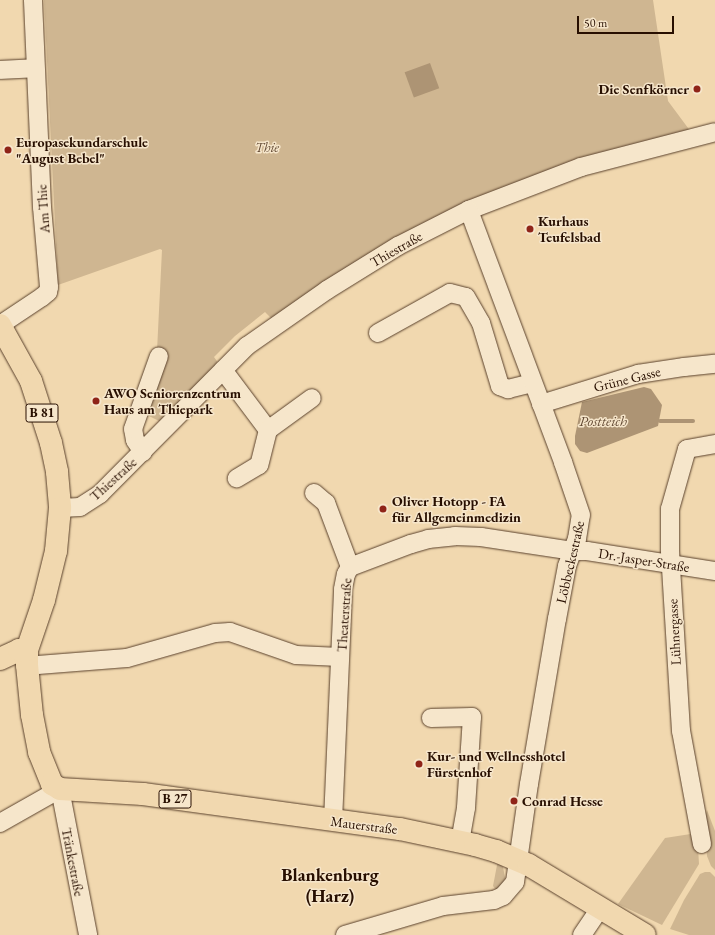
<!DOCTYPE html>
<meta charset="utf-8">
<style>
body{margin:0}
#map{position:relative;width:715px;height:935px;overflow:hidden;background:#f1d8af;font-family:"EB Garamond",serif}
div>[style]{position:absolute}
.green>*{inset:0;background:#cfb691}
.water>*{inset:0;background:#ad9474;transform-origin:0 0}
.stream>*{height:4px;margin:-2px;padding:0 2px;transform-origin:2px;border-radius:2px;background:#ad9474}
.roads{filter:drop-shadow(0 0 1px #5a412c) drop-shadow(0 0 1px #5a412c)}
.minor>*{height:18px;margin:-9px;padding:0 9px;transform-origin:9px;border-radius:9px;background:#f6e6cb}
.major>*{height:22px;margin:-11px;padding:0 11px;transform-origin:11px;border-radius:11px;background:#f1d8af}
.dots>*{width:11px;height:11px;translate:-50% -50%;box-sizing:border-box;border:2px solid #f6e6cb;border-radius:50%}
span{translate:-50% -50%;white-space:nowrap;text-align:center;line-height:1.15;-webkit-text-stroke:3px #f6e6cb;paint-order:stroke}
.shield-label span{padding:1px 3px;background:#f6e6cb;border:1px solid;border-radius:3px;-webkit-text-stroke-width:0}
.shield-label{font-size:13px;color:#280f01;font-weight:700}
.poi-label{font-size:14px;color:#280f01;font-weight:700}
.right{translate:-100% -50%;text-align:right}
.left{translate:0 -50%;text-align:left}
.park-label{font-size:14px;color:#624933;font-style:italic}
.street-label{font-size:14px;color:#280f01}
.water-label{font-size:15px;color:#644b35;font-style:italic}
.district-label{font-size:18px;color:#280f01;font-weight:700}
.scale{position:absolute;left:577px;top:16px;width:97px;height:18px;box-sizing:border-box;border:2px solid #280f01;border-top:0;padding-left:5px;font-size:12px;line-height:14px;white-space:nowrap;color:#280f01;-webkit-text-stroke:3px #f6e6cb;paint-order:stroke}
</style>
<div id="map">
<div class="green">
<div style="clip-path:polygon(44px 0,653px 0,668px 101px,691px 132px,399px 240px,289px 306px,272px 319px,265px 312px,235px 336px,214px 357px,219px 364px,161px 422px,145px 414px,157px 351px,162px 250px,160px 249px,58px 285px)"></div>
<div style="clip-path:polygon(707px 810px,715px 831px,715px 870px,711px 866px,707px 856px,704px 822px)"></div>
<div style="clip-path:polygon(697px 833px,699px 864px,662px 925px,618px 904px,665px 838px)"></div>
<div style="clip-path:polygon(498px 860px,503px 867px,505px 878px,504px 883px,497px 891px,493px 886px)"></div>
<div style="clip-path:polygon(705px 872px,710px 872px,715px 877px,715px 935px,689px 935px,670px 929px,684px 900px,700px 874px)"></div>
</div>
<div class="water">
<div style="left:430px;top:63px;width:27px;height:27px;rotate:70deg"></div>
<div style="clip-path:polygon(644px 387px,651px 389px,662px 405px,658px 426px,587px 453px,580px 451px,575px 444px,575px 436px,582px 402px)"></div>
</div>
<div class="stream">
<div style="left:660px;top:421px;width:33px"></div>
</div>
<div class="roads">
<div class="minor">
<div style="left:0;top:70px;width:35px;rotate:-3deg"></div>
<div style="left:0;top:325px;width:50px;rotate:-33.7deg"></div>
<div style="left:42px;top:297px;width:8px;rotate:-40deg"></div>
<div style="left:48px;top:292px;width:5px;rotate:-79deg"></div>
<div style="left:49px;top:287px;width:80px;rotate:-95deg"></div>
<div style="left:42px;top:207px;width:207px;rotate:-92.5deg"></div>
<div style="left:378px;top:333px;width:82px;rotate:-29.1deg"></div>
<div style="left:450px;top:293px;width:16px;rotate:14deg"></div>
<div style="left:466px;top:297px;width:30px;rotate:60deg"></div>
<div style="left:481px;top:323px;width:66px;rotate:73.2deg"></div>
<div style="left:500px;top:386px;width:9px;rotate:21deg"></div>
<div style="left:508px;top:389px;width:25px;rotate:-14deg"></div>
<div style="left:223px;top:370px;width:75px;rotate:53.1deg"></div>
<div style="left:268px;top:430px;width:36px;rotate:104deg"></div>
<div style="left:259px;top:465px;width:26px;rotate:149deg"></div>
<div style="left:541px;top:404px;width:102px;rotate:-17.2deg"></div>
<div style="left:638px;top:374px;width:47px;rotate:-8.7deg"></div>
<div style="left:684px;top:367px;width:31px;rotate:-6deg"></div>
<div style="left:268px;top:430px;width:54px;rotate:-36deg"></div>
<div style="left:143px;top:452px;width:14px;rotate:-124deg"></div>
<div style="left:135px;top:440px;width:11px;rotate:-100deg"></div>
<div style="left:133px;top:429px;width:77px;rotate:-70.4deg"></div>
<div style="left:314px;top:493px;width:16px;rotate:40deg"></div>
<div style="left:326px;top:503px;width:68px;rotate:69.4deg"></div>
<div style="left:60px;top:508px;width:20px;rotate:-3deg"></div>
<div style="left:80px;top:507px;width:24px;rotate:-33deg"></div>
<div style="left:100px;top:494px;width:209px;rotate:-45.2deg"></div>
<div style="left:247px;top:346px;width:98px;rotate:-35deg"></div>
<div style="left:327px;top:290px;width:84px;rotate:-31.8deg"></div>
<div style="left:398px;top:246px;width:80px;rotate:-26.9deg"></div>
<div style="left:469px;top:210px;width:120px;rotate:-21deg"></div>
<div style="left:581px;top:167px;width:138px;rotate:-14.6deg"></div>
<div style="left:38px;top:665px;width:89px;rotate:-4.5deg"></div>
<div style="left:127px;top:658px;width:91px;rotate:-15.9deg"></div>
<div style="left:215px;top:633px;width:15px;rotate:-4deg"></div>
<div style="left:230px;top:632px;width:70px;rotate:19.2deg"></div>
<div style="left:296px;top:655px;width:44px;rotate:2.6deg"></div>
<div style="left:431px;top:718px;width:41px;rotate:-1.4deg"></div>
<div style="left:472px;top:717px;width:91px;rotate:93.8deg"></div>
<div style="left:466px;top:808px;width:35px;rotate:100deg"></div>
<div style="left:333px;top:821px;width:232px;rotate:-87.5deg"></div>
<div style="left:343px;top:589px;width:15px;rotate:-79deg"></div>
<div style="left:346px;top:574px;width:8px;rotate:-60deg"></div>
<div style="left:350px;top:567px;width:65px;rotate:-20.7deg"></div>
<div style="left:411px;top:544px;width:18px;rotate:-16deg"></div>
<div style="left:428px;top:539px;width:27px;rotate:-6deg"></div>
<div style="left:455px;top:536px;width:26px;rotate:2deg"></div>
<div style="left:481px;top:537px;width:94px;rotate:8.6deg"></div>
<div style="left:574px;top:551px;width:13px"></div>
<div style="left:587px;top:551px;width:130px;rotate:8.9deg"></div>
<div style="left:0;top:823px;width:69px;rotate:-29.5deg"></div>
<div style="left:60px;top:789px;width:149px;rotate:79.1deg"></div>
<div style="left:702px;top:844px;width:115px;rotate:-100.5deg"></div>
<div style="left:681px;top:731px;width:180px;rotate:-93.5deg"></div>
<div style="left:670px;top:551px;width:42px;rotate:-90deg"></div>
<div style="left:670px;top:509px;width:62px;rotate:-74.2deg"></div>
<div style="left:687px;top:449px;width:28px;rotate:-10deg"></div>
<div style="left:345px;top:935px;width:102px;rotate:-16.5deg"></div>
<div style="left:443px;top:906px;width:51px;rotate:-6.7deg"></div>
<div style="left:494px;top:900px;width:10px;rotate:-24deg"></div>
<div style="left:503px;top:896px;width:18px;rotate:-49deg"></div>
<div style="left:515px;top:882px;width:99px;rotate:-81.9deg"></div>
<div style="left:529px;top:784px;width:167px;rotate:-80.4deg"></div>
<div style="left:557px;top:619px;width:54px;rotate:-79.3deg"></div>
<div style="left:567px;top:566px;width:29px;rotate:-70deg"></div>
<div style="left:577px;top:539px;width:24px;rotate:-81deg"></div>
<div style="left:581px;top:515px;width:56px;rotate:-108.8deg"></div>
<div style="left:563px;top:462px;width:269px;rotate:-110.5deg"></div>
<div style="left:582px;top:935px;width:32px;rotate:-56deg"></div>
</div>
<div class="major">
<div style="left:0;top:325px;width:64px;rotate:61deg"></div>
<div style="left:31px;top:381px;width:65px;rotate:72.1deg"></div>
<div style="left:51px;top:443px;width:30px;rotate:78deg"></div>
<div style="left:57px;top:472px;width:36px;rotate:85deg"></div>
<div style="left:60px;top:508px;width:43px;rotate:95.3deg"></div>
<div style="left:56px;top:551px;width:50px;rotate:103.8deg"></div>
<div style="left:44px;top:600px;width:53px;rotate:108.8deg"></div>
<div style="left:27px;top:650px;width:15px;rotate:90deg"></div>
<div style="left:27px;top:665px;width:50px;rotate:84.3deg"></div>
<div style="left:32px;top:715px;width:38px;rotate:79deg"></div>
<div style="left:39px;top:752px;width:35px;rotate:68deg"></div>
<div style="left:52px;top:784px;width:9px;rotate:32deg"></div>
<div style="left:60px;top:789px;width:83px;rotate:3.4deg"></div>
<div style="left:143px;top:794px;width:259px;rotate:7.8deg"></div>
<div style="left:400px;top:829px;width:77px;rotate:12deg"></div>
<div style="left:475px;top:845px;width:22px;rotate:16deg"></div>
<div style="left:496px;top:851px;width:36px;rotate:23deg"></div>
<div style="left:529px;top:865px;width:135px;rotate:31.1deg"></div>
<div style="left:0;top:659px;width:21px;rotate:-25deg"></div>
<div style="left:19px;top:650px;width:8px"></div>
</div>
</div>
<div class="dots">
<div style="left:697px;top:89px;background:#8f2418"></div>
<div style="left:8px;top:150px;background:#8f2418"></div>
<div style="left:530px;top:229px;background:#8f2418"></div>
<div style="left:96px;top:401px;background:#8f2418"></div>
<div style="left:383px;top:509px;background:#8f2418"></div>
<div style="left:419px;top:764px;background:#8f2418"></div>
<div style="left:514px;top:801px;background:#8f2418"></div>
</div>
<div class="shield-label">
<span style="left:42px;top:413px">B 81</span>
<span style="left:175px;top:799px">B 27</span>
</div>
<div class="poi-label">
<span class="right" style="left:689px;top:89px">Die Senfkörner</span>
<span class="left" style="left:16px;top:150px">Europasekundarschule<br>"August Bebel"</span>
<span class="left" style="left:538px;top:229px">Kurhaus<br>Teufelsbad</span>
<span class="left" style="left:104px;top:401px">AWO Seniorenzentrum<br>Haus am Thiepark</span>
<span class="left" style="left:392px;top:509px">Oliver Hotopp - FA<br>für Allgemeinmedizin</span>
<span class="left" style="left:427px;top:764px">Kur- und Wellnesshotel<br>Fürstenhof</span>
<span class="left" style="left:522px;top:801px">Conrad Hesse</span>
</div>
<div class="park-label">
<span style="left:267px;top:147px">Thie</span>
</div>
<div class="street-label">
<span style="left:43px;top:209px;rotate:-94deg">Am Thie</span>
<span style="left:396px;top:249px;rotate:-30deg">Thiestraße</span>
<span style="left:627px;top:379px;rotate:-14deg">Grüne Gasse</span>
<span style="left:113px;top:479px;rotate:-42deg">Thiestraße</span>
<span style="left:644px;top:560px;rotate:9deg">Dr.-Jasper-Straße</span>
<span style="left:570px;top:562px;rotate:-77deg">Löbbeckestraße</span>
<span style="left:344px;top:615px;rotate:-86deg">Theaterstraße</span>
<span style="left:674px;top:632px;rotate:-93deg">Lühnergasse</span>
<span style="left:364px;top:825px;rotate:7deg">Mauerstraße</span>
<span style="left:73px;top:862px;rotate:79deg">Tränkestraße</span>
</div>
<div class="water-label">
<span style="left:603px;top:421px">Postteich</span>
</div>
<div class="district-label">
<span style="left:330px;top:886px">Blankenburg<br>(Harz)</span>
</div>
<div class="scale">50 m</div>
</div>
